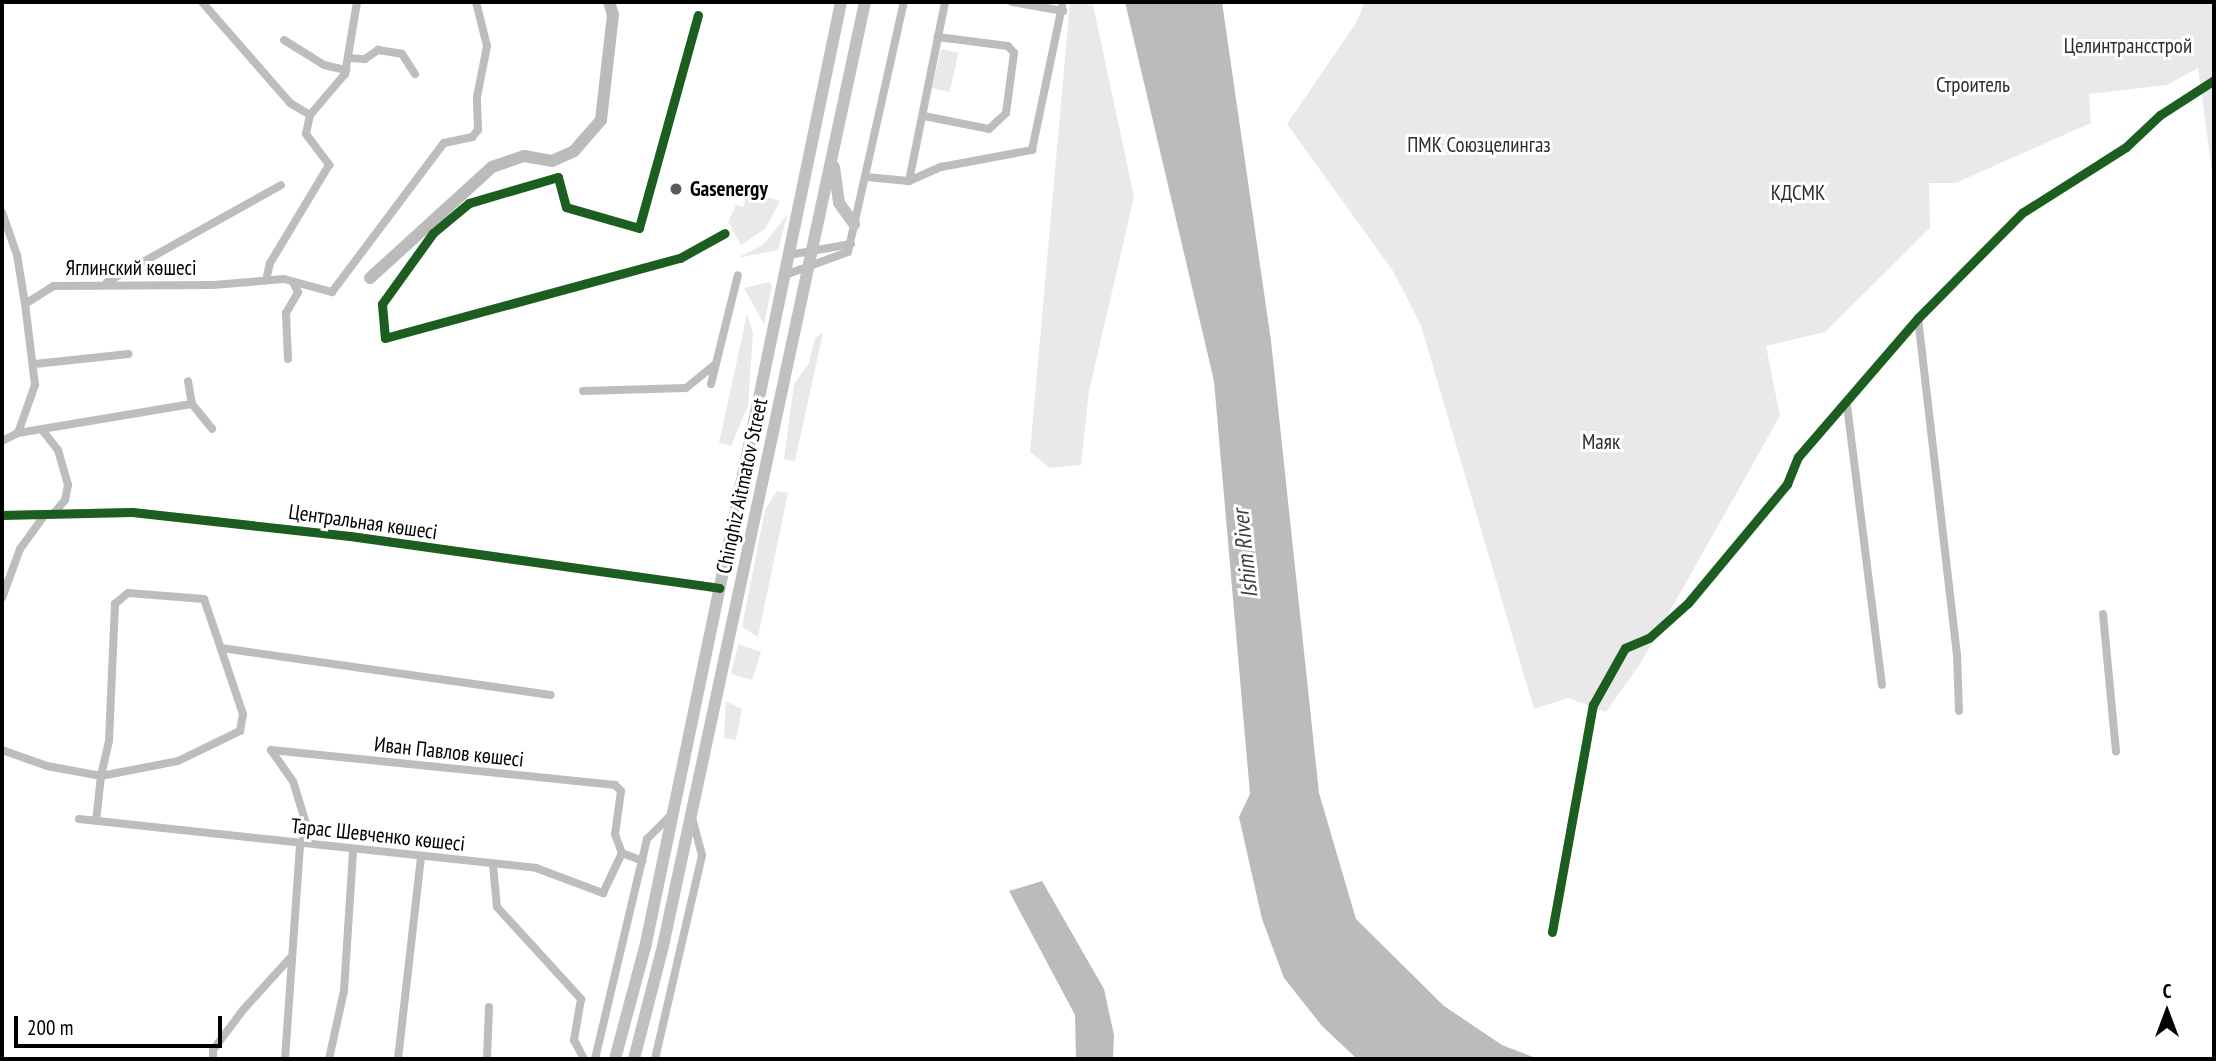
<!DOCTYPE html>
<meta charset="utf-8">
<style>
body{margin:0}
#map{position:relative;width:2216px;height:1061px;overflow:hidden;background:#fff;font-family:"PT Sans Narrow",sans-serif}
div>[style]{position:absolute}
.green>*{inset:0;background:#e9e9e9;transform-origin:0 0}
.water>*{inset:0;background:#bbb}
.river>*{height:12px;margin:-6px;padding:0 6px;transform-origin:6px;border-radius:6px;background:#bbb}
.minor>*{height:8px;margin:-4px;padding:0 4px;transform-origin:4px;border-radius:4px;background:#bdbdbd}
.secondary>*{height:12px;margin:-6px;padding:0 6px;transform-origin:6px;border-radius:6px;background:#c0c0c0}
.cycleway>*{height:9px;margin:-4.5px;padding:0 4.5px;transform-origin:4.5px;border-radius:4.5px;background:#1b5e20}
.dots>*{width:19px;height:19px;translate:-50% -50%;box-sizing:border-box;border:4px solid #fff;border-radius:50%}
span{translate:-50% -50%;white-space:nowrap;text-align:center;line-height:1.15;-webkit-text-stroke:6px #fff;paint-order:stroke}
.park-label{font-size:21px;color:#2e2e2e}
.poi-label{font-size:21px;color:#000;font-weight:700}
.left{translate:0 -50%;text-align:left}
.street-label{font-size:21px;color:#000}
.water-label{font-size:23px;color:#3f3f3f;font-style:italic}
.frame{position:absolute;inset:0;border:4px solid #000;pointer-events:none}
.north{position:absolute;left:2132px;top:977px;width:70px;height:70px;-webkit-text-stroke:5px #fff;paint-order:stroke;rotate:0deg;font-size:19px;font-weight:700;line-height:28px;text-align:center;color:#000}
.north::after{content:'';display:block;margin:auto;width:24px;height:32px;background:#000;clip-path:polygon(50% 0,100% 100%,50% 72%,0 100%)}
.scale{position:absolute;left:14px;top:1016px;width:208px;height:32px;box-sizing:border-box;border:4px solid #000;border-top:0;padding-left:9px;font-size:21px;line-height:24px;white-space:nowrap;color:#000;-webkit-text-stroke:5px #fff;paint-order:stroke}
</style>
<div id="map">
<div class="green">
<div style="clip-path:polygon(1070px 2px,1093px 5px,1134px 197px,1089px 391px,1081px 465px,1050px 468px,1030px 452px)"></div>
<div style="clip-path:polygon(1365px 2px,2214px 2px,2214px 186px,2198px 68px,2167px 85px,2089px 94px,2091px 123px,1956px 183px,1929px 183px,1930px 228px,1825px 332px,1766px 346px,1780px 416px,1640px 664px,1606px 712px,1568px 698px,1534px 709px,1421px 326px,1393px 271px,1287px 124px,1356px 23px)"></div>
<div style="left:941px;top:49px;width:18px;height:40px;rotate:13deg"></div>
<div style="clip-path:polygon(746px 191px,780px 201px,765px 229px,741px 245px,728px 222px,736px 205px,744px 207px)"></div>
<div style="clip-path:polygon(787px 215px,778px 250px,737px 258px,763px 245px)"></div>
<div style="clip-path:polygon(769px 282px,772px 286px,764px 324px,744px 288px)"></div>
<div style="clip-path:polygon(747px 314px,753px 333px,748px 406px,731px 446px,719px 443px)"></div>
<div style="clip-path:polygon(823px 333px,795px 461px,784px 459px,794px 384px,809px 363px,815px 338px)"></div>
<div style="clip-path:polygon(777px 491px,788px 493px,758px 637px,742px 627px,765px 510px)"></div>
<div style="clip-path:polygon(738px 644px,761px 652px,752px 680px,731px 674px)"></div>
<div style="clip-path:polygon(726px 701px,742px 709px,736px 740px,724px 738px)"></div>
</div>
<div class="water">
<div style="clip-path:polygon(1125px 2px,1222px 2px,1271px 341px,1319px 793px,1356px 919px,1444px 1006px,1502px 1045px,1538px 1059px,1357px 1059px,1322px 1026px,1284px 978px,1262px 919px,1239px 817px,1250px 794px,1214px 381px)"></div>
<div style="clip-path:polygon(1042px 881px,1104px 989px,1114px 1035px,1113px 1059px,1076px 1059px,1075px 1015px,1009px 891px)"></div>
</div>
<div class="river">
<div style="left:370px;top:278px;width:165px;rotate:-42.3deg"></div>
<div style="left:492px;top:167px;width:34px;rotate:-19deg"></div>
<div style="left:524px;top:156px;width:28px;rotate:10deg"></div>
<div style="left:552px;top:161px;width:24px;rotate:-24deg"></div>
<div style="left:574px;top:151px;width:41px;rotate:-48.9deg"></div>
<div style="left:601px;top:120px;width:106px;rotate:-83.5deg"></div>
<div style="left:613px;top:15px;width:14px;rotate:-107deg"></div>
</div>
<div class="minor">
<div style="left:202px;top:2px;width:134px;rotate:48.9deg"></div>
<div style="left:290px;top:103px;width:23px;rotate:31deg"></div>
<div style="left:310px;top:115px;width:19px;rotate:102deg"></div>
<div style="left:306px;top:134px;width:39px;rotate:53deg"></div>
<div style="left:329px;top:165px;width:114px;rotate:121deg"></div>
<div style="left:270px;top:263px;width:18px;rotate:103deg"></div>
<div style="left:1012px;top:2px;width:52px;rotate:10deg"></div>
<div style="left:698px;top:15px;width:221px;rotate:105.5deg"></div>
<div style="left:639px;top:228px;width:76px;rotate:-164deg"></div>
<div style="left:566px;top:207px;width:31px;rotate:-105deg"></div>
<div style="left:558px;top:177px;width:93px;rotate:163.7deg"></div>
<div style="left:469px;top:203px;width:47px;rotate:140.2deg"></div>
<div style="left:433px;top:233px;width:87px;rotate:125.7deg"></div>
<div style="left:382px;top:304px;width:34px;rotate:85deg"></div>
<div style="left:385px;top:338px;width:306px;rotate:-15.2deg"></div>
<div style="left:680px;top:258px;width:51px;rotate:-29.1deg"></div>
<div style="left:284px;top:40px;width:47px;rotate:32deg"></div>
<div style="left:324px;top:65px;width:23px;rotate:13deg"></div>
<div style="left:349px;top:58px;width:16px;rotate:4deg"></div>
<div style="left:365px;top:59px;width:16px;rotate:-35deg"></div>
<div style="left:378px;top:50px;width:24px;rotate:9deg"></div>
<div style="left:402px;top:54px;width:24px;rotate:57deg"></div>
<div style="left:310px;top:115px;width:54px;rotate:-49.5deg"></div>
<div style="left:345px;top:74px;width:73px;rotate:-80.5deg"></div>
<div style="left:924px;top:116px;width:66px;rotate:11.3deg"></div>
<div style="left:989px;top:129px;width:23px;rotate:-43deg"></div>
<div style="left:1006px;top:113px;width:61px;rotate:-82.4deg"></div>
<div style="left:1014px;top:53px;width:9px;rotate:-131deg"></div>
<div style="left:1008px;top:46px;width:71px;rotate:-172.7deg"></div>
<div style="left:866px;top:177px;width:43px;rotate:5.3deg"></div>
<div style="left:909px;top:181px;width:183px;rotate:-78.6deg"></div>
<div style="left:909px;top:181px;width:35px;rotate:-24deg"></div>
<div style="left:941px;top:167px;width:93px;rotate:-10.6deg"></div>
<div style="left:1032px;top:150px;width:151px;rotate:-78.2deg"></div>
<div style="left:2px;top:212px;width:46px;rotate:70.8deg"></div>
<div style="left:17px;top:255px;width:50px;rotate:80.7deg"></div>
<div style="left:789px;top:255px;width:63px;rotate:-10.1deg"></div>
<div style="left:785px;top:275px;width:67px;rotate:-20.1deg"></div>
<div style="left:848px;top:252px;width:256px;rotate:-77.4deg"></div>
<div style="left:107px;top:282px;width:199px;rotate:-29.1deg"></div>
<div style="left:1918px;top:318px;width:338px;rotate:83.4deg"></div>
<div style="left:1957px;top:654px;width:57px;rotate:88deg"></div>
<div style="left:288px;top:359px;width:46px;rotate:-92.5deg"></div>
<div style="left:286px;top:313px;width:24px;rotate:-60deg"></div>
<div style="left:298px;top:292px;width:9px;rotate:-117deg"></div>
<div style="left:35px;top:364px;width:94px;rotate:-6.1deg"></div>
<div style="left:711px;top:384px;width:112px;rotate:-76.1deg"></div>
<div style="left:583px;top:391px;width:103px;rotate:-1.7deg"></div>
<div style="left:686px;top:388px;width:36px;rotate:-39deg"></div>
<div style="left:192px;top:404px;width:32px;rotate:51deg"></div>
<div style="left:1847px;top:405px;width:282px;rotate:82.9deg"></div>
<div style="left:43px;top:431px;width:24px;rotate:52deg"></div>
<div style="left:58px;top:450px;width:36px;rotate:74deg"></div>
<div style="left:68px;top:485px;width:15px;rotate:101deg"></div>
<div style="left:65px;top:500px;width:17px;rotate:130deg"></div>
<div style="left:18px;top:433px;width:176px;rotate:-9.5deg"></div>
<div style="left:192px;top:404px;width:23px;rotate:-100deg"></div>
<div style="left:2px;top:441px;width:18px;rotate:-27deg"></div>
<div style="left:18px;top:433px;width:51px;rotate:-70.5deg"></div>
<div style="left:35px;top:385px;width:82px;rotate:-97deg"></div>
<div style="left:25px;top:304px;width:34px;rotate:-32deg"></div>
<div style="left:54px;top:286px;width:159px;rotate:-0.4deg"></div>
<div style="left:213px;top:285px;width:71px;rotate:-4.8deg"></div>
<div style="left:284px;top:279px;width:50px;rotate:15.2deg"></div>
<div style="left:332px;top:292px;width:186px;rotate:-53.1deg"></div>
<div style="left:444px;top:143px;width:29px;rotate:-12deg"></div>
<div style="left:472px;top:137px;width:9px;rotate:-49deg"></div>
<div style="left:478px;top:130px;width:33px;rotate:-92deg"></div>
<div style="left:477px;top:97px;width:52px;rotate:-78.9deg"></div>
<div style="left:487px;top:46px;width:45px;rotate:-104deg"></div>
<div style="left:2px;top:515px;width:130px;rotate:-1.3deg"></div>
<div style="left:132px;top:512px;width:219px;rotate:6.3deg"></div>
<div style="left:350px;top:536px;width:373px;rotate:8deg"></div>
<div style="left:2px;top:598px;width:52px;rotate:-69.8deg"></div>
<div style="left:20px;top:549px;width:39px;rotate:-54deg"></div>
<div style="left:2103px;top:614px;width:138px;rotate:84.6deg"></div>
<div style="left:221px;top:648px;width:333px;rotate:8.1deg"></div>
<div style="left:2px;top:750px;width:48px;rotate:19.6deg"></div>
<div style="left:47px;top:766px;width:55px;rotate:10.5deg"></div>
<div style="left:101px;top:776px;width:78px;rotate:-11deg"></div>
<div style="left:178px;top:761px;width:69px;rotate:-25.8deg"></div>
<div style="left:240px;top:731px;width:17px;rotate:-80deg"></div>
<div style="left:243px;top:714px;width:121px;rotate:-108.7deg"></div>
<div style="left:204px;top:599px;width:76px;rotate:-175.5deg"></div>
<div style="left:128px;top:593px;width:17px;rotate:140deg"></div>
<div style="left:115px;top:604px;width:137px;rotate:92.5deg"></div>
<div style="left:109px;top:741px;width:36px;rotate:103deg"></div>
<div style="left:101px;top:776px;width:45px;rotate:96.3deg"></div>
<div style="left:271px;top:750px;width:346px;rotate:5.8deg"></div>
<div style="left:615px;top:785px;width:8px;rotate:45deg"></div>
<div style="left:621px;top:791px;width:43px;rotate:97.9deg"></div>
<div style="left:615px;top:834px;width:20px;rotate:70deg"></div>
<div style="left:271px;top:750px;width:38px;rotate:55deg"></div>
<div style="left:293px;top:781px;width:51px;rotate:73deg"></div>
<div style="left:308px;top:830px;width:17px;rotate:118deg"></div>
<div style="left:300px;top:845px;width:215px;rotate:94deg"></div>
<div style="left:79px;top:819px;width:460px;rotate:6.1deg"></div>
<div style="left:536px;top:868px;width:72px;rotate:20.5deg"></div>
<div style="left:603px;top:893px;width:44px;rotate:-64.6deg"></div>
<div style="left:622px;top:853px;width:22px;rotate:21deg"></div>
<div style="left:493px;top:865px;width:42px;rotate:84.6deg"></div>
<div style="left:497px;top:907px;width:125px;rotate:47.6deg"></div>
<div style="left:581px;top:999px;width:42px;rotate:99.7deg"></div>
<div style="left:574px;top:1040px;width:21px;rotate:62deg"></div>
<div style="left:1552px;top:932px;width:231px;rotate:-79.8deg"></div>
<div style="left:1593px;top:705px;width:65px;rotate:-60.7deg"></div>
<div style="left:1625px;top:648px;width:26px;rotate:-23deg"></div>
<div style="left:1649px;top:638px;width:52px;rotate:-41.9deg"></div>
<div style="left:1688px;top:603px;width:155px;rotate:-50.2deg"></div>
<div style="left:1787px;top:484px;width:29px;rotate:-68deg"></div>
<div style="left:1798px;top:457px;width:184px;rotate:-49.2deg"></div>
<div style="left:1918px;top:318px;width:148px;rotate:-45.3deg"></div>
<div style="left:2022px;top:213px;width:123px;rotate:-32.4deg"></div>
<div style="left:2126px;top:147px;width:47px;rotate:-43.3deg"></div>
<div style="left:2160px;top:115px;width:64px;rotate:-32.9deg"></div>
<div style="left:213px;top:1059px;width:9px;rotate:-90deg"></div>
<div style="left:213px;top:1050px;width:50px;rotate:-53.1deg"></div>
<div style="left:243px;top:1010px;width:70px;rotate:-47.9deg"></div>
<div style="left:329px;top:1059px;width:70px;rotate:-77.6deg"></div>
<div style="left:344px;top:991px;width:140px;rotate:-86.3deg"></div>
<div style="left:398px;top:1059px;width:202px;rotate:-83.5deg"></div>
<div style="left:487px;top:1059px;width:52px;rotate:-87.8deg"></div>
<div style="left:595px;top:1059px;width:226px;rotate:-76.7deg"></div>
<div style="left:647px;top:839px;width:35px;rotate:-45deg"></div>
<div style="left:655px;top:1059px;width:209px;rotate:-77deg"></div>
<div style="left:702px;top:855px;width:38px;rotate:-105deg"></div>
</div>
<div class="secondary">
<div style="left:834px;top:167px;width:36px;rotate:82deg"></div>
<div style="left:839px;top:203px;width:26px;rotate:54deg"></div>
<div style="left:615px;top:1059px;width:120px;rotate:-75deg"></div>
<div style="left:646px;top:943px;width:961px;rotate:-78.29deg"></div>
<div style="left:634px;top:1059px;width:117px;rotate:-75.6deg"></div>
<div style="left:663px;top:946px;width:965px;rotate:-77.92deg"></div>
</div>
<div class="cycleway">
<div style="left:698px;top:15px;width:221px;rotate:105.5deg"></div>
<div style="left:639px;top:228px;width:76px;rotate:-164deg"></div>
<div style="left:566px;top:207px;width:31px;rotate:-105deg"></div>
<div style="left:558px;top:177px;width:93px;rotate:163.7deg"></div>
<div style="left:469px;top:203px;width:47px;rotate:140.2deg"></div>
<div style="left:433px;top:233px;width:87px;rotate:125.7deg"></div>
<div style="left:382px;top:304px;width:34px;rotate:85deg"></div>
<div style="left:385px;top:338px;width:306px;rotate:-15.2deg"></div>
<div style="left:680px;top:258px;width:51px;rotate:-29.1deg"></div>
<div style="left:2px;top:515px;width:130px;rotate:-1.3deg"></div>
<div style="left:132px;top:512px;width:219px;rotate:6.3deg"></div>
<div style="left:350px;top:536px;width:373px;rotate:8deg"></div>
<div style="left:1552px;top:932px;width:231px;rotate:-79.8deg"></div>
<div style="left:1593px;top:705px;width:65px;rotate:-60.7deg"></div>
<div style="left:1625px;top:648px;width:26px;rotate:-23deg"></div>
<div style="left:1649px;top:638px;width:52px;rotate:-41.9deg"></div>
<div style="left:1688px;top:603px;width:155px;rotate:-50.2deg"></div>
<div style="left:1787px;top:484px;width:29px;rotate:-68deg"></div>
<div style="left:1798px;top:457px;width:184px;rotate:-49.2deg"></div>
<div style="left:1918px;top:318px;width:148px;rotate:-45.3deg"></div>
<div style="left:2022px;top:213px;width:123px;rotate:-32.4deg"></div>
<div style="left:2126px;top:147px;width:47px;rotate:-43.3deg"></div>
<div style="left:2160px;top:115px;width:64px;rotate:-32.9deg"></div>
</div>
<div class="dots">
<div style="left:676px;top:189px;background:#595959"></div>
</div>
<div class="park-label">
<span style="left:2128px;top:46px">Целинтрансстрой</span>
<span style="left:1973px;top:85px">Строитель</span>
<span style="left:1479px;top:145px">ПМК Союзцелингаз</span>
<span style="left:1798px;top:193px">КДСМК</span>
<span style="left:1601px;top:442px">Маяк</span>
</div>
<div class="poi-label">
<span class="left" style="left:690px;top:189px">Gasenergy</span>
</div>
<div class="street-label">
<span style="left:131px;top:268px">Яглинский көшесі</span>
<span style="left:742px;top:486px;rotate:-78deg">Chinghiz Aitmatov Street</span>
<span style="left:363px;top:522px;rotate:8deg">Центральная көшесі</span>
<span style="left:449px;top:752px;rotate:6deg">Иван Павлов көшесі</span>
<span style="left:378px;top:835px;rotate:6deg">Тарас Шевченко көшесі</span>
</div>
<div class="water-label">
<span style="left:1245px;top:554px;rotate:-96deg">Ishim River</span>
</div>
<div class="frame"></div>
<div class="north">С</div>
<div class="scale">200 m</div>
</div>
